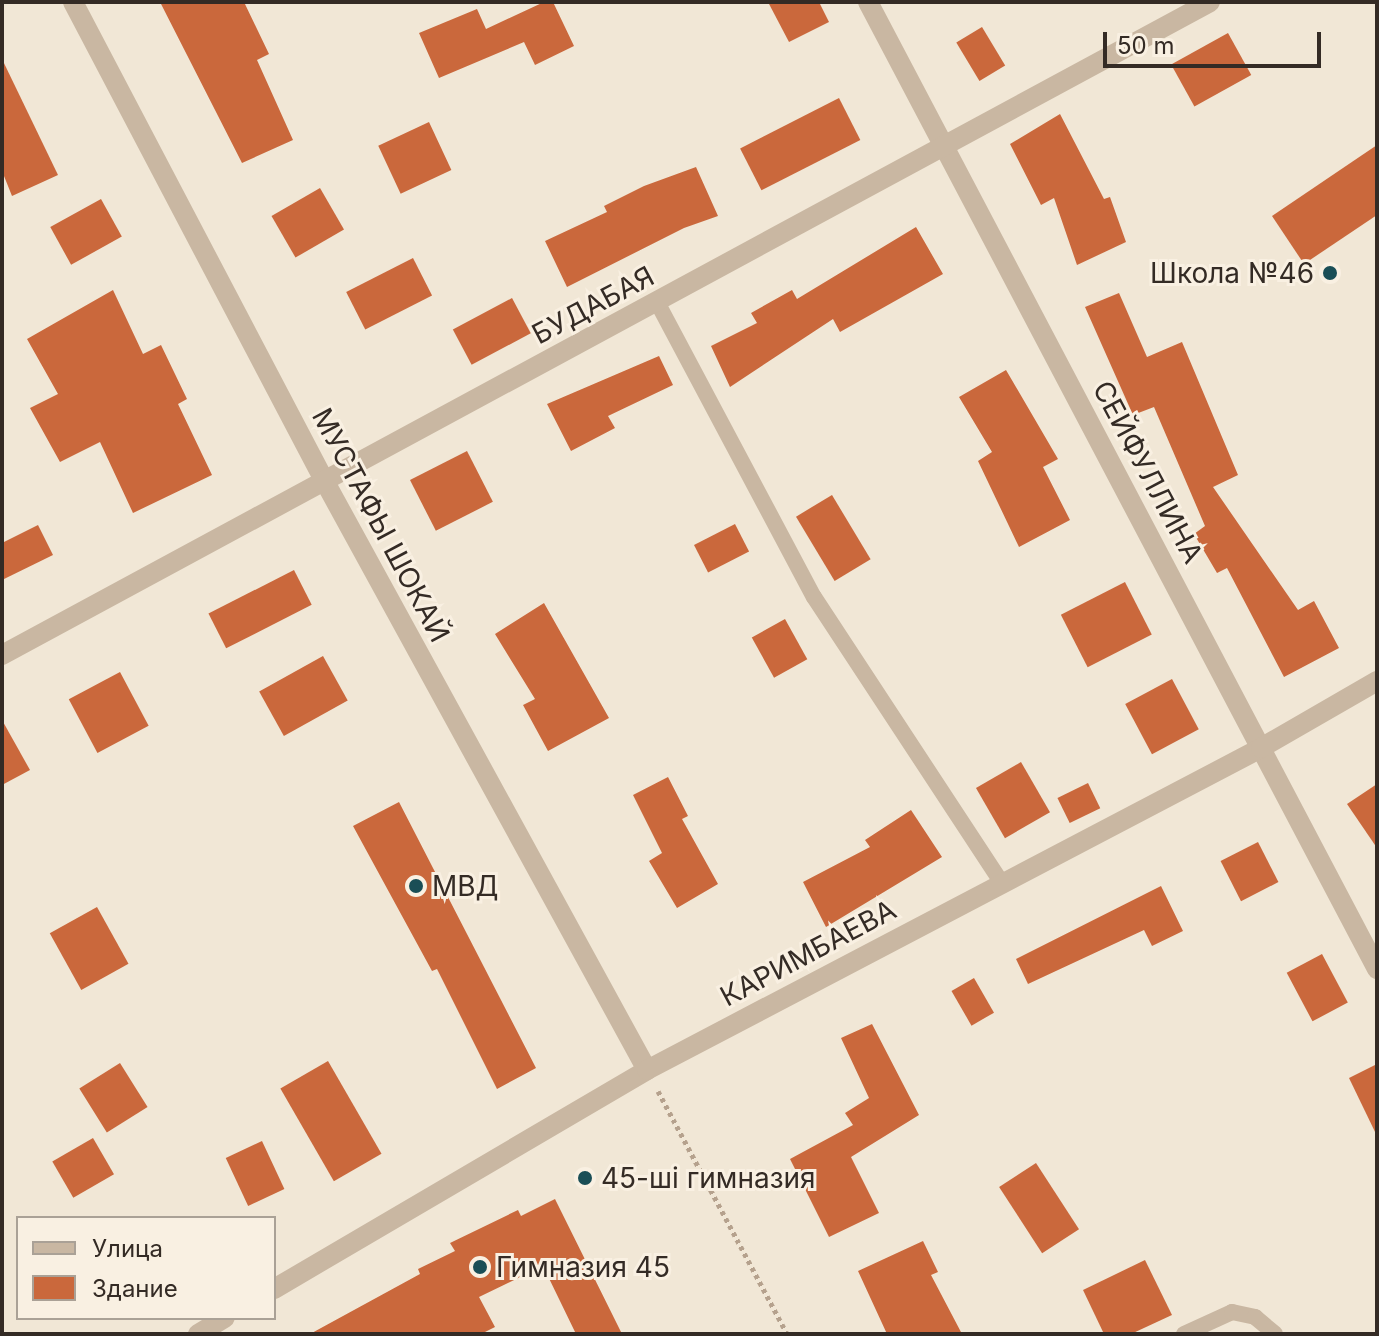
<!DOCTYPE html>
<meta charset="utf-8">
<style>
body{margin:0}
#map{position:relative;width:1379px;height:1336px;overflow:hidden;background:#f1e7d6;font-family:Inter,sans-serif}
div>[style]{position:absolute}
.building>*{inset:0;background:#ca683c;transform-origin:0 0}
.path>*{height:5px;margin-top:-2.5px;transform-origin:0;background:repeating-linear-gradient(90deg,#b5a18d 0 4px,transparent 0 8px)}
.service>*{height:16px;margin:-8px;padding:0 8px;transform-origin:8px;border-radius:8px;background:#c9b7a2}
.minor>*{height:20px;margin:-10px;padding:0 10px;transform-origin:10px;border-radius:10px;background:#c9b7a2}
.dots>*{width:22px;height:22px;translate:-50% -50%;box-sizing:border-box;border:4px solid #f9f0e2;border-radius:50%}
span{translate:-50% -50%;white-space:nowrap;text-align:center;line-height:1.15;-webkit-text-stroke:6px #f9f0e2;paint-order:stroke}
.poi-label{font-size:28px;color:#342b25}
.right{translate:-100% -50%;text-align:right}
.left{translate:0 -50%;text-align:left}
.street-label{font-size:28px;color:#342b25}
.frame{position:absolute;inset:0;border:4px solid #342b25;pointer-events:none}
.legend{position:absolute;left:16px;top:1216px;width:260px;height:104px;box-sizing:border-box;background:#f9f0e2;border:2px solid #aaa196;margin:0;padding:10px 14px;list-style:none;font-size:24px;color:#342b25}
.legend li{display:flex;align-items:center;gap:16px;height:40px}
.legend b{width:40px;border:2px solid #aaa196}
.scale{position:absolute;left:1103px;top:32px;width:218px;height:36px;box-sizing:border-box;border:4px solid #342b25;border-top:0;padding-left:10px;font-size:24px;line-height:28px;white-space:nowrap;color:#342b25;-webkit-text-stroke:6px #f9f0e2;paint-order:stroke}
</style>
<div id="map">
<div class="building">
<div style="clip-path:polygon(160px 2px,244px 2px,269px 54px,257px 60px,293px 140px,242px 163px)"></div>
<div style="clip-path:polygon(544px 2px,553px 2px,574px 46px,535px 65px,524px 42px,439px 78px,419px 33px,477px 9px,486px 29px)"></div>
<div style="clip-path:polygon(768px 2px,819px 2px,829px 22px,789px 42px)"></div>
<div style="left:982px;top:27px;width:45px;height:30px;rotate:59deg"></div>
<div style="left:1228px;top:33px;width:48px;height:65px;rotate:61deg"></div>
<div style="clip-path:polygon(2px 59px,58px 175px,12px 196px,2px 171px)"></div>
<div style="left:839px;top:98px;width:47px;height:111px;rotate:63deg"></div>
<div style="clip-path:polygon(1060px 114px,1104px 199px,1110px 197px,1126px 242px,1077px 265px,1054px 198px,1041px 205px,1010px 144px)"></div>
<div style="left:429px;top:122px;width:53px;height:56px;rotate:65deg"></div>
<div style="clip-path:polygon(1377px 145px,1377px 215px,1304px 264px,1272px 216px)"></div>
<div style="clip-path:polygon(696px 167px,718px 216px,684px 228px,567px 287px,545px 241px,607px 212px,604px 206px,644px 186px)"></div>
<div style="left:320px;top:188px;width:48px;height:56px;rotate:60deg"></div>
<div style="left:101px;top:199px;width:43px;height:58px;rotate:61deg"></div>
<div style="clip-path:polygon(916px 227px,943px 274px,840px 332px,833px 319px,730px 387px,711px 346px,757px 323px,751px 313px,792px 290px,797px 299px)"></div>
<div style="left:413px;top:258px;width:42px;height:75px;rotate:63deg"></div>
<div style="clip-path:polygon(113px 290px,143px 354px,161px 345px,187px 399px,178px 404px,212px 475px,133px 513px,100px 442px,60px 462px,30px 408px,58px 394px,27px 339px)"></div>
<div style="clip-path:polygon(1119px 293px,1147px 357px,1182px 342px,1238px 475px,1213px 487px,1298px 610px,1314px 601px,1339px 648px,1284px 677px,1227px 568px,1217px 573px,1194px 534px,1205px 526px,1154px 407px,1133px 415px,1085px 307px)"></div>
<div style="left:512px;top:298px;width:40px;height:67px;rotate:62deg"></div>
<div style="clip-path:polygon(659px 356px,673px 385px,608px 416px,615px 428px,571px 451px,547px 404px)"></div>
<div style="clip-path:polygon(1006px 370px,1058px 459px,1043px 467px,1070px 520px,1019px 547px,978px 461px,992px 452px,959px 397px)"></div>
<div style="left:467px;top:451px;width:57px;height:64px;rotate:63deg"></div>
<div style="left:832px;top:495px;width:75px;height:42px;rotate:59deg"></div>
<div style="left:735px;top:524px;width:31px;height:46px;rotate:63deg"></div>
<div style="clip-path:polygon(38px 525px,53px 555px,2px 580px,2px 543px)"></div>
<div style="left:294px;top:570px;width:39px;height:96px;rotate:63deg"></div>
<div style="left:1125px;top:582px;width:59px;height:72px;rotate:63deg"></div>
<div style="clip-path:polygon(544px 603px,609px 718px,548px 751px,523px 705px,535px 699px,495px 634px)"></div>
<div style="left:785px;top:619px;width:46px;height:38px;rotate:61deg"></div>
<div style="left:323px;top:656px;width:51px;height:73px;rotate:61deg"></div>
<div style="left:120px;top:672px;width:61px;height:58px;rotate:62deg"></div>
<div style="left:1172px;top:679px;width:57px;height:53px;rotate:62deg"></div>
<div style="clip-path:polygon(2px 720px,30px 770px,2px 785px)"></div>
<div style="left:1021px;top:762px;width:58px;height:52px;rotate:60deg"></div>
<div style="clip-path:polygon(668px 777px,688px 816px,682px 819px,718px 884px,677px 908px,649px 861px,662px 853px,633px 795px)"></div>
<div style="left:1088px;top:783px;width:28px;height:34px;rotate:64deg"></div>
<div style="clip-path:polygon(1377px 784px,1377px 848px,1347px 804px)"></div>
<div style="clip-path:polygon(399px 802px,536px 1068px,497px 1089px,437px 969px,432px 971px,353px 826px)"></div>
<div style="clip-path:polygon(911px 810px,942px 857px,826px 927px,803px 882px,870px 847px,865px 840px)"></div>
<div style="left:1258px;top:842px;width:45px;height:42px;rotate:63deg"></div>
<div style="clip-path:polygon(1161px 886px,1183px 931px,1152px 946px,1144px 930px,1028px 984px,1016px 959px)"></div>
<div style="left:97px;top:907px;width:65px;height:54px;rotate:61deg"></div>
<div style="left:1322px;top:954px;width:55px;height:40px;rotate:62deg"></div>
<div style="left:974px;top:978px;width:40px;height:26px;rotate:60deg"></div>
<div style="clip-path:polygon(872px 1024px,919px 1115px,851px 1157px,879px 1213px,829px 1237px,790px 1159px,853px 1125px,845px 1113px,869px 1098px,841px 1038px)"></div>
<div style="left:328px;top:1061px;width:107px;height:55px;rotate:60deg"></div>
<div style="left:120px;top:1063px;width:52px;height:48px;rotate:58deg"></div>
<div style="clip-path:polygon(1377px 1064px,1377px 1136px,1349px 1078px)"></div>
<div style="left:93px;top:1138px;width:42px;height:47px;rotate:60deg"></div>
<div style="left:262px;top:1141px;width:53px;height:40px;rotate:65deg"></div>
<div style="left:1036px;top:1163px;width:79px;height:44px;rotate:57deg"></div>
<div style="clip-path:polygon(555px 1199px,622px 1334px,576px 1334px,543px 1266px,479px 1297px,495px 1327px,481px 1334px,310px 1334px,420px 1274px,418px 1269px,455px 1251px,450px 1243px,518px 1210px,521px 1216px)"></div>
<div style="clip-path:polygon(923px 1241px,938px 1272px,931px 1275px,962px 1334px,887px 1334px,858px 1271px)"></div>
<div style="clip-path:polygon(1145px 1260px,1172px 1315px,1131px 1334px,1104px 1334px,1083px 1290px)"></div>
</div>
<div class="path">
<div style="left:658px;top:1091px;width:275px;rotate:62deg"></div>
</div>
<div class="service">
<div style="left:657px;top:302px;width:334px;rotate:62deg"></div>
<div style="left:814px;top:597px;width:342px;rotate:56.7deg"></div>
<div style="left:1184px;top:1334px;width:53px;rotate:-24.6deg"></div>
<div style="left:1232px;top:1312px;width:24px;rotate:12deg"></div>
<div style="left:1255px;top:1317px;width:26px;rotate:40deg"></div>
</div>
<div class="minor">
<div style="left:73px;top:2px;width:542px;rotate:62.3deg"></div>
<div style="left:325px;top:482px;width:670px;rotate:61.29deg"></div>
<div style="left:868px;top:2px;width:1093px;rotate:62.24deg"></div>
<div style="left:2px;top:655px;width:1373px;rotate:-28.39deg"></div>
<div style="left:274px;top:1289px;width:433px;rotate:-30.4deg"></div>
<div style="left:647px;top:1070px;width:693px;rotate:-27.67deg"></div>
<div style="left:1261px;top:748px;width:134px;rotate:-30deg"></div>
<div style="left:198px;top:1334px;width:31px;rotate:-31deg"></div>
</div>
<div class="dots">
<div style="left:1330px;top:273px;background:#1a4e56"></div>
<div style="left:416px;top:886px;background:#1a4e56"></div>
<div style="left:585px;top:1178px;background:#1a4e56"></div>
<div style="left:480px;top:1267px;background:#1a4e56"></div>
</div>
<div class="poi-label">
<span class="right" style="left:1314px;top:273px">Школа №46</span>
<span class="left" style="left:432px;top:886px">МВД</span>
<span class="left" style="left:601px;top:1178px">45-ші гимназия</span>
<span class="left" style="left:496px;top:1267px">Гимназия 45</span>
</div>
<div class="street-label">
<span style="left:593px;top:305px;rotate:-28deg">БУДАБАЯ</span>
<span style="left:1148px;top:472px;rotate:62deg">СЕЙФУЛЛИНА</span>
<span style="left:381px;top:525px;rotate:62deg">МУСТАФЫ ШОКАЙ</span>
<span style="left:808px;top:953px;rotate:-28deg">КАРИМБАЕВА</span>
</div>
<div class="frame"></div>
<ul class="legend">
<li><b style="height:10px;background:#c9b7a2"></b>Улица</li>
<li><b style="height:22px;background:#ca683c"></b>Здание</li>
</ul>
<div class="scale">50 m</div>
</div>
